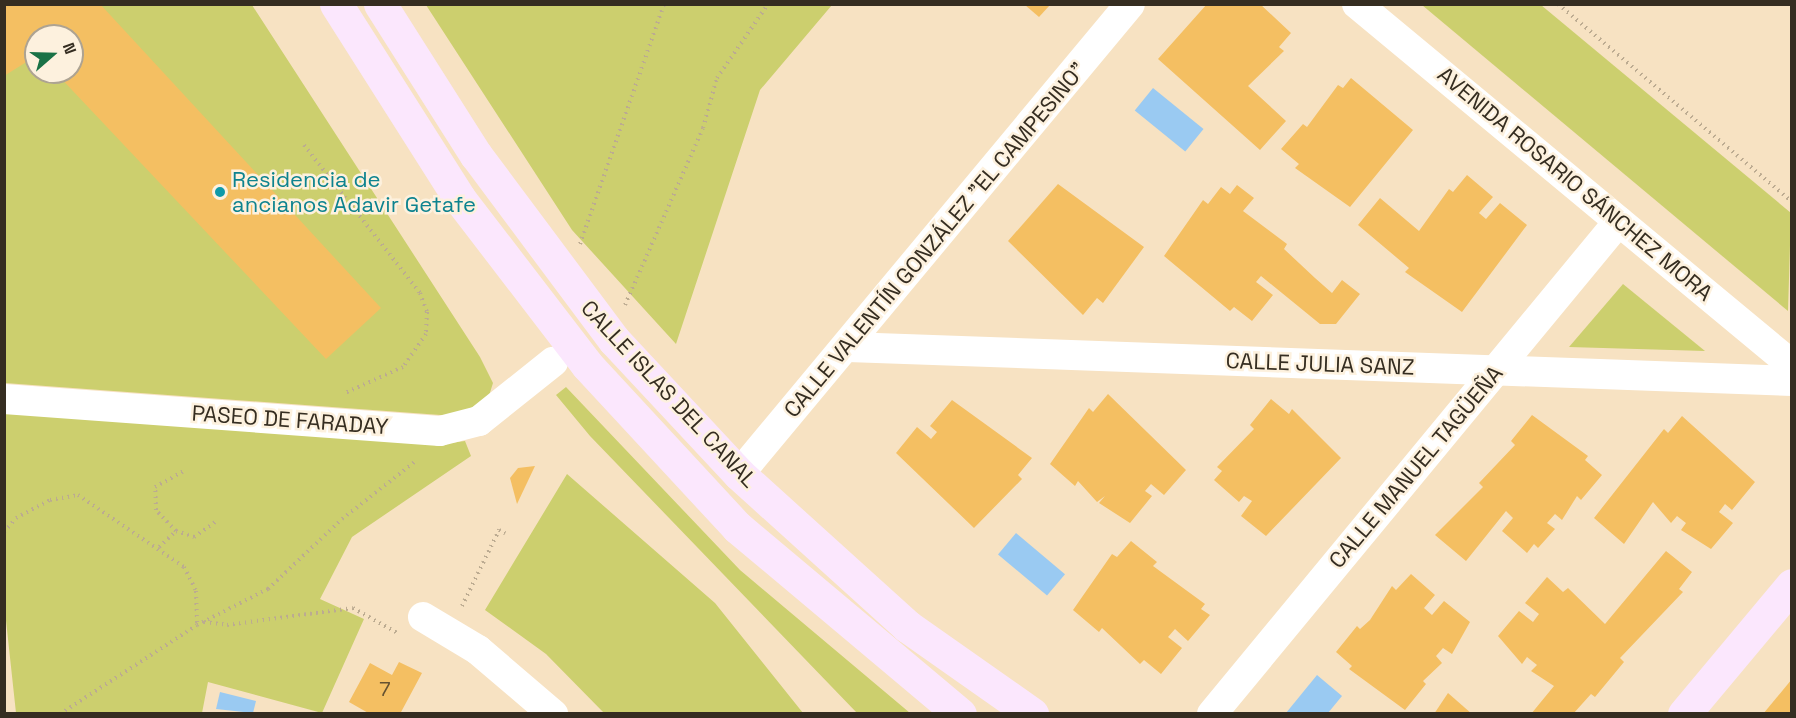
<!DOCTYPE html>
<meta charset="utf-8">
<style>
body{margin:0}
#map{position:relative;width:1796px;height:718px;overflow:hidden;background:#f7e2c2;font-family:"Space Grotesk",sans-serif}
div>[style]{position:absolute}
.green>*{inset:0;background:#cccf6e}
.water>*{inset:0;background:#9acaf2;transform-origin:0 0}
.building>*{inset:0;background:#f4bf62}
.path>*{height:4px;margin-top:-2px;transform-origin:0;background:repeating-linear-gradient(90deg,#bcab91 0 1.5px,transparent 0 6px)}
.street>*{height:30px;margin:-15px;padding:0 15px;transform-origin:15px;border-radius:15px;background:#fff}
.secondary>*{height:33px;margin:-16.5px;padding:0 16.5px;transform-origin:16.5px;border-radius:16.5px;background:#fbe7fd}
.dots>*{width:16px;height:16px;translate:-50% -50%;box-sizing:border-box;border:3px solid #fdf1de;border-radius:50%}
span{translate:-50% -50%;white-space:nowrap;text-align:center;line-height:1.15;-webkit-text-stroke:5px #fdf1de;paint-order:stroke}
.number-label{font-size:20px;color:#655231}
.number-label span{-webkit-text-stroke-width:0}
.culture-label{font-size:22px;color:#0d838f}
.left{translate:0 -50%;text-align:left}
.street-label{font-size:22px;color:#352d21}
.frame{position:absolute;inset:0;border:6px solid #352d21;pointer-events:none}
.north{position:absolute;left:24px;top:24px;width:60px;height:60px;box-sizing:border-box;background:#fdf1de;border:2px solid #ada392;border-radius:50%;rotate:70deg;font-size:16px;font-weight:700;line-height:24px;text-align:center;color:#352d21}
.north::after{content:'';display:block;margin:auto;width:21px;height:27px;background:#1a7246;clip-path:polygon(50% 0,100% 100%,50% 72%,0 100%)}
</style>
<div id="map">
<div class="green">
<div style="clip-path:polygon(evenodd,5px 4px,252px 5px,480px 357px,493px 383px,488px 399px,478px 409px,454px 416px,5px 383px,5px 4px,36px 36px,72px 36px,72px 72px,36px 72px,36px 36px)"></div>
<div style="clip-path:polygon(426px 5px,832px 5px,760px 90px,676px 344px,572px 230px)"></div>
<div style="clip-path:polygon(1422px 5px,1541px 5px,1791px 213px,1788px 311px)"></div>
<div style="clip-path:polygon(1623px 284px,1705px 351px,1569px 347px)"></div>
<div style="clip-path:polygon(566px 387px,740px 570px,910px 713px,857px 713px,590px 436px,556px 395px)"></div>
<div style="clip-path:polygon(4px 413px,436px 445px,465px 441px,471px 456px,352px 537px,320px 599px,364px 619px,322px 713px,208px 682px,202px 713px,16px 713px,4px 602px)"></div>
<div style="clip-path:polygon(567px 474px,715px 603px,803px 713px,604px 713px,546px 654px,485px 610px)"></div>
</div>
<div class="water">
<div style="left:1153px;top:88px;width:65px;height:29px;rotate:39deg"></div>
<div style="left:1016px;top:533px;width:64px;height:28px;rotate:40deg"></div>
<div style="clip-path:polygon(1317px 675px,1342px 696px,1328px 713px,1286px 713px)"></div>
<div style="clip-path:polygon(220px 692px,256px 701px,253px 713px,216px 709px)"></div>
</div>
<div class="building">
<div style="clip-path:polygon(4px 4px,100px 4px,381px 308px,326px 359px,55px 72px,72px 72px,72px 36px,36px 36px,36px 56px,4px 76px)"></div>
<div style="clip-path:polygon(1207px 4px,1260px 4px,1291px 33px,1279px 47px,1284px 51px,1248px 86px,1286px 121px,1260px 150px,1158px 59px)"></div>
<div style="clip-path:polygon(1025px 5px,1050px 5px,1039px 17px)"></div>
<div style="clip-path:polygon(1351px 78px,1413px 130px,1350px 207px,1295px 168px,1299px 164px,1281px 149px,1303px 124px,1307px 127px,1338px 85px,1343px 88px)"></div>
<div style="clip-path:polygon(1467px 175px,1493px 197px,1479px 213px,1486px 219px,1500px 203px,1527px 225px,1462px 312px,1405px 272px,1409px 268px,1358px 225px,1380px 198px,1419px 231px,1449px 189px,1453px 192px)"></div>
<div style="clip-path:polygon(1058px 184px,1144px 247px,1103px 303px,1097px 298px,1083px 315px,1008px 241px)"></div>
<div style="clip-path:polygon(1237px 185px,1254px 198px,1243px 211px,1287px 244px,1284px 249px,1315px 278px,1332px 293px,1342px 280px,1360px 294px,1336px 324px,1320px 324px,1261px 276px,1256px 282px,1273px 295px,1252px 321px,1234px 307px,1230px 311px,1164px 256px,1203px 200px,1208px 204px,1221px 187px,1230px 194px)"></div>
<div style="clip-path:polygon(1108px 394px,1186px 470px,1164px 495px,1151px 484px,1145px 491px,1152px 496px,1130px 523px,1099px 503px,1105px 496px,1097px 502px,1078px 481px,1075px 486px,1050px 464px,1089px 408px,1093px 412px)"></div>
<div style="clip-path:polygon(1271px 399px,1289px 414px,1292px 409px,1341px 458px,1266px 536px,1241px 516px,1252px 501px,1244px 496px,1239px 502px,1214px 480px,1222px 471px,1217px 467px,1254px 429px,1250px 425px)"></div>
<div style="clip-path:polygon(952px 400px,1032px 458px,1018px 475px,1022px 479px,974px 528px,896px 453px,917px 427px,931px 439px,937px 432px,930px 426px)"></div>
<div style="clip-path:polygon(1532px 415px,1588px 456px,1585px 460px,1602px 475px,1581px 500px,1577px 496px,1562px 520px,1555px 514px,1547px 523px,1555px 529px,1538px 548px,1534px 544px,1527px 553px,1502px 531px,1513px 518px,1506px 511px,1466px 561px,1435px 535px,1483px 487px,1479px 483px,1515px 445px,1511px 441px)"></div>
<div style="clip-path:polygon(1682px 416px,1755px 482px,1732px 510px,1725px 504px,1719px 512px,1733px 523px,1711px 549px,1681px 530px,1686px 523px,1677px 516px,1671px 523px,1653px 502px,1624px 544px,1594px 518px,1664px 429px,1668px 433px)"></div>
<div style="clip-path:polygon(535px 466px,517px 504px,510px 478px,518px 468px)"></div>
<div style="clip-path:polygon(1131px 541px,1157px 562px,1153px 566px,1205px 604px,1201px 609px,1210px 615px,1188px 641px,1175px 629px,1168px 637px,1182px 648px,1161px 674px,1144px 660px,1140px 664px,1102px 628px,1099px 632px,1073px 610px,1112px 554px,1117px 557px)"></div>
<div style="clip-path:polygon(1666px 551px,1692px 572px,1679px 589px,1683px 592px,1620px 658px,1624px 662px,1595px 697px,1591px 694px,1573px 714px,1531px 714px,1554px 686px,1531px 671px,1537px 665px,1527px 657px,1522px 664px,1498px 636px,1519px 611px,1533px 622px,1539px 614px,1525px 603px,1547px 577px,1563px 592px,1568px 588px,1605px 624px)"></div>
<div style="clip-path:polygon(1411px 574px,1435px 595px,1424px 608px,1432px 615px,1444px 601px,1470px 622px,1452px 654px,1443px 648px,1436px 656px,1442px 663px,1423px 681px,1426px 684px,1405px 710px,1349px 669px,1352px 666px,1336px 652px,1357px 626px,1360px 629px,1370px 620px,1392px 586px,1396px 590px)"></div>
<div style="clip-path:polygon(399px 662px,422px 673px,400px 714px,370px 714px,349px 702px,370px 663px,392px 675px)"></div>
<div style="clip-path:polygon(1792px 679px,1792px 714px,1763px 714px)"></div>
<div style="clip-path:polygon(1448px 693px,1472px 714px,1434px 714px)"></div>
</div>
<div class="path">
<div style="left:1558px;top:4px;width:307px;rotate:40.2deg"></div>
<div style="left:304px;top:145px;width:188px;rotate:51.9deg"></div>
<div style="left:420px;top:293px;width:20px;rotate:70deg"></div>
<div style="left:427px;top:312px;width:22px;rotate:93deg"></div>
<div style="left:426px;top:334px;width:40px;rotate:124.9deg"></div>
<div style="left:403px;top:367px;width:64px;rotate:155.9deg"></div>
<div style="left:580px;top:244px;width:254px;rotate:-70.7deg"></div>
<div style="left:625px;top:305px;width:193px;rotate:-66.2deg"></div>
<div style="left:703px;top:128px;width:52px;rotate:-74.4deg"></div>
<div style="left:717px;top:78px;width:90px;rotate:-55.4deg"></div>
<div style="left:176px;top:531px;width:29px;rotate:-134deg"></div>
<div style="left:156px;top:510px;width:23px;rotate:-92deg"></div>
<div style="left:155px;top:487px;width:33px;rotate:-29deg"></div>
<div style="left:4px;top:532px;width:18px;rotate:-49deg"></div>
<div style="left:16px;top:518px;width:38px;rotate:-28deg"></div>
<div style="left:50px;top:500px;width:28px;rotate:-10deg"></div>
<div style="left:78px;top:495px;width:128px;rotate:34.2deg"></div>
<div style="left:184px;top:567px;width:27px;rotate:63deg"></div>
<div style="left:196px;top:591px;width:34px;rotate:88deg"></div>
<div style="left:159px;top:547px;width:23px;rotate:-43deg"></div>
<div style="left:176px;top:531px;width:19px;rotate:18deg"></div>
<div style="left:194px;top:537px;width:28px;rotate:-35deg"></div>
<div style="left:462px;top:606px;width:85px;rotate:-64deg"></div>
<div style="left:499px;top:530px;width:7px;rotate:27deg"></div>
<div style="left:204px;top:622px;width:23px;rotate:7deg"></div>
<div style="left:227px;top:625px;width:127px;rotate:-7.7deg"></div>
<div style="left:353px;top:608px;width:53px;rotate:29.5deg"></div>
<div style="left:60px;top:714px;width:163px;rotate:-33deg"></div>
<div style="left:197px;top:625px;width:80px;rotate:-26.9deg"></div>
<div style="left:268px;top:589px;width:102px;rotate:-43.4deg"></div>
<div style="left:342px;top:519px;width:95px;rotate:-38.2deg"></div>
</div>
<div class="street">
<div style="left:1357px;top:4px;width:565px;rotate:39.69deg"></div>
<div style="left:848px;top:347px;width:945px;rotate:2.06deg"></div>
<div style="left:4px;top:399px;width:437px;rotate:4.2deg"></div>
<div style="left:440px;top:431px;width:40px;rotate:-14.4deg"></div>
<div style="left:479px;top:421px;width:95px;rotate:-38.6deg"></div>
<div style="left:739px;top:474px;width:611px;rotate:-50.24deg"></div>
<div style="left:423px;top:617px;width:64px;rotate:31deg"></div>
<div style="left:478px;top:650px;width:99px;rotate:40.5deg"></div>
<div style="left:1212px;top:714px;width:639px;rotate:-50.46deg"></div>
</div>
<div class="secondary">
<div style="left:336px;top:4px;width:230px;rotate:57.6deg"></div>
<div style="left:459px;top:198px;width:210px;rotate:52.5deg"></div>
<div style="left:587px;top:365px;width:221px;rotate:47.2deg"></div>
<div style="left:737px;top:527px;width:291px;rotate:40deg"></div>
<div style="left:380px;top:4px;width:179px;rotate:57.6deg"></div>
<div style="left:476px;top:155px;width:231px;rotate:53.3deg"></div>
<div style="left:614px;top:340px;width:183px;rotate:47deg"></div>
<div style="left:739px;top:474px;width:227px;rotate:42.1deg"></div>
<div style="left:907px;top:626px;width:153px;rotate:35.1deg"></div>
<div style="left:1684px;top:714px;width:168px;rotate:-50.1deg"></div>
</div>
<div class="dots">
<div style="left:220px;top:192px;background:#0f9aa8"></div>
</div>
<div class="number-label">
<span style="left:385px;top:689px">7</span>
</div>
<div class="culture-label">
<span class="left" style="left:232px;top:192px">Residencia de<br>ancianos Adavir Getafe</span>
</div>
<div class="street-label">
<span style="left:1575px;top:184px;rotate:40deg">AVENIDA ROSARIO SÁNCHEZ MORA</span>
<span style="left:935px;top:240px;rotate:-50deg">CALLE VALENTÍN GONZÁLEZ "EL CAMPESINO"</span>
<span style="left:1320px;top:364px;rotate:2deg">CALLE JULIA SANZ</span>
<span style="left:669px;top:394px;rotate:47deg">CALLE ISLAS DEL CANAL</span>
<span style="left:290px;top:420px;rotate:4deg">PASEO DE FARADAY</span>
<span style="left:1416px;top:467px;rotate:-50deg">CALLE MANUEL TAGÜEÑA</span>
</div>
<div class="frame"></div>
<div class="north">N</div>
</div>
